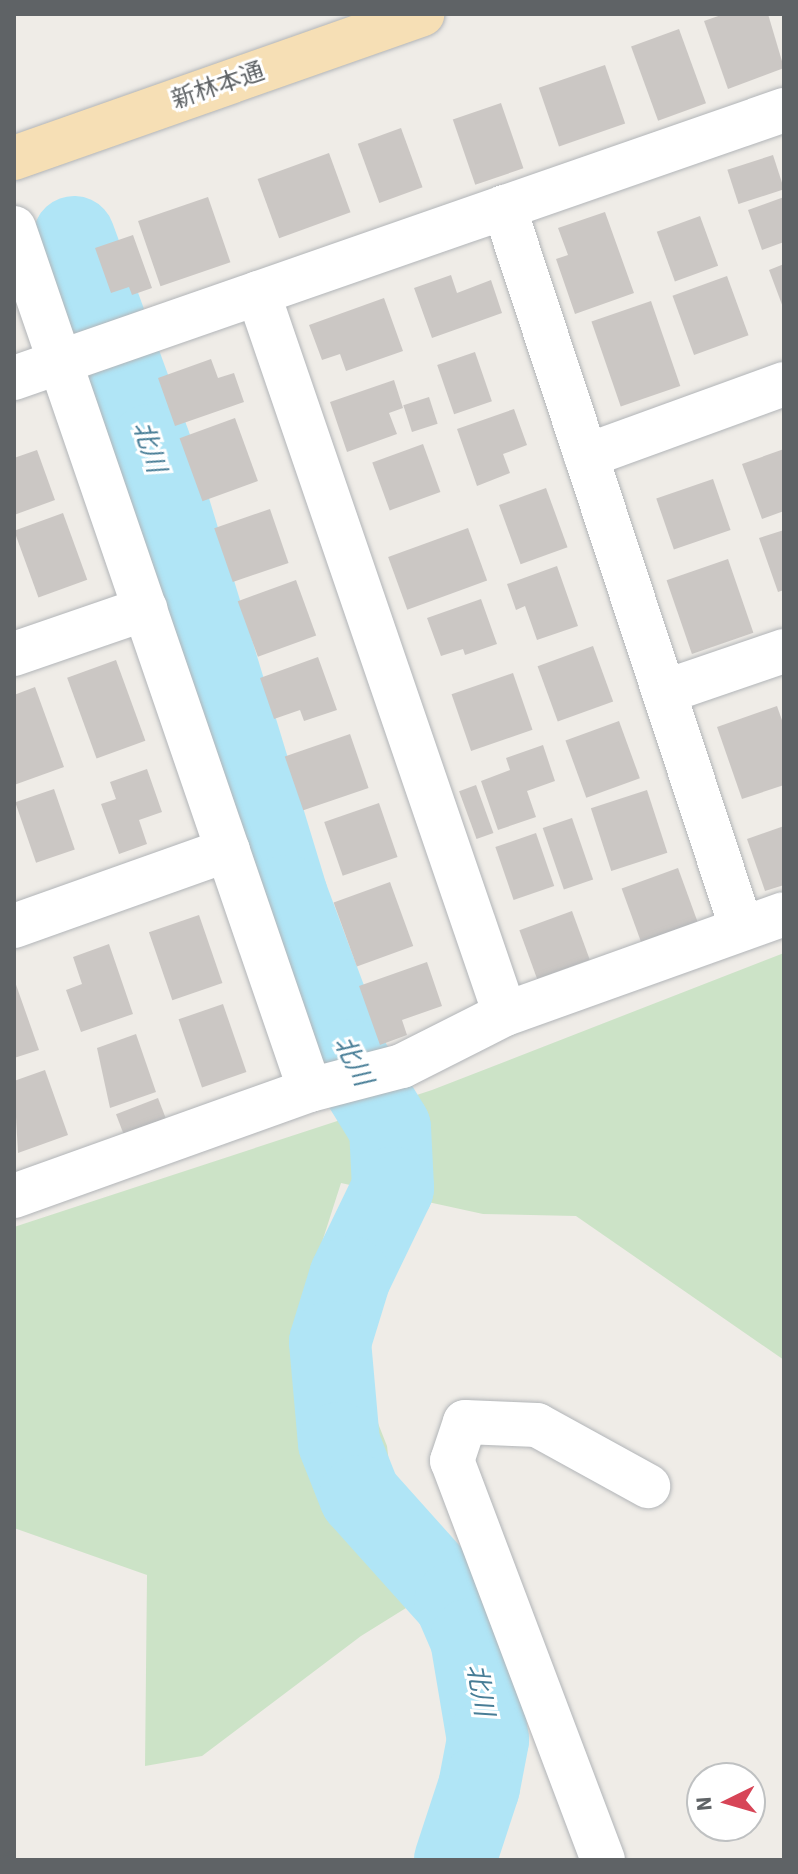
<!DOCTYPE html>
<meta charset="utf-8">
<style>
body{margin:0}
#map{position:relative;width:798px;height:1874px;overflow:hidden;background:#efece7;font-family:"Source Sans 3","Noto Sans JP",sans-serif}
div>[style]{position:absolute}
.green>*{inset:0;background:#cce3c7}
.river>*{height:82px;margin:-41px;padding:0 41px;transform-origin:41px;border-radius:41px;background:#b0e5f6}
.building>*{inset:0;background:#cbc7c4;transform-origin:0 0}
.roads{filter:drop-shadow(0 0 2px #b2b5b8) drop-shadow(0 0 2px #b2b5b8)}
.minor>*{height:44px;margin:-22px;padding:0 22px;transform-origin:22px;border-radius:22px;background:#fff}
.major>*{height:44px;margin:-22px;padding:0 22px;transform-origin:22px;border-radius:22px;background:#f6dfb5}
span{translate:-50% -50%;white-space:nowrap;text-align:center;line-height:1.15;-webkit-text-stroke:6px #fff;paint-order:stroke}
.street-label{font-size:24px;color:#5f6366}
.water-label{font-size:26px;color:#477d96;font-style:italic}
.frame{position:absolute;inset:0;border:16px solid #5f6366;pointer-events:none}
.north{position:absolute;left:686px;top:1762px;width:80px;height:80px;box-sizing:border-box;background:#fff;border:2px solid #bfc1c2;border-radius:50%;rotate:265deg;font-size:22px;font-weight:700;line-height:32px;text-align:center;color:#5f6366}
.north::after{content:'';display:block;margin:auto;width:28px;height:36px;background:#d74557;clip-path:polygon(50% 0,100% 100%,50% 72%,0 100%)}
</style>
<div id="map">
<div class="green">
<div style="clip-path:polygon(784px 953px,784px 1360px,576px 1216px,483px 1214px,341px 1183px,315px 1264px,387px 1446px,406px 1608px,361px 1636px,202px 1756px,145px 1766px,147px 1575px,14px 1528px,14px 1227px,432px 1090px)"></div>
</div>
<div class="river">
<div style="left:74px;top:237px;width:221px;rotate:69.9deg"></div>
<div style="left:150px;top:445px;width:471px;rotate:73.1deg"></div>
<div style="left:287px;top:896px;width:175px;rotate:69.6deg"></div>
<div style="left:348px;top:1060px;width:80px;rotate:58.3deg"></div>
<div style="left:390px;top:1128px;width:60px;rotate:87.1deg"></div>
<div style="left:393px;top:1188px;width:99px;rotate:115.8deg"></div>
<div style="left:350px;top:1277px;width:68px;rotate:107.1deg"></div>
<div style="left:330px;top:1342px;width:101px;rotate:84.9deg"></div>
<div style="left:339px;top:1443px;width:57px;rotate:68.4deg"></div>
<div style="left:360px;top:1496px;width:142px;rotate:48.1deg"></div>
<div style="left:455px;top:1602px;width:40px;rotate:66.6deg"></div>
<div style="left:471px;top:1639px;width:102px;rotate:80.4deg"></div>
<div style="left:488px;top:1740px;width:48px;rotate:100.8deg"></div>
<div style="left:479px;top:1787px;width:77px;rotate:108.2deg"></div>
</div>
<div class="building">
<div style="clip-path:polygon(724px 14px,768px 14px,784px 68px,728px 89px,704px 21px)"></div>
<div style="left:679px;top:29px;width:79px;height:51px;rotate:70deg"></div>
<div style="left:605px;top:65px;width:62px;height:70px;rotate:71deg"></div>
<div style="left:501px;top:103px;width:69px;height:51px;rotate:71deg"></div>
<div style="left:401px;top:128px;width:63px;height:46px;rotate:70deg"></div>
<div style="left:329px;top:153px;width:63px;height:76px;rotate:70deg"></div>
<div style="left:773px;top:155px;width:36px;height:48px;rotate:72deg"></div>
<div style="left:208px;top:197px;width:69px;height:74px;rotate:71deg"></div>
<div style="clip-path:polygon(784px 197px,784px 242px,762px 250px,748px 210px)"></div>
<div style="clip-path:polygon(605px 212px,634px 293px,575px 314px,556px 259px,568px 255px,558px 228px)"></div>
<div style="left:700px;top:216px;width:53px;height:46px;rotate:70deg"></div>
<div style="clip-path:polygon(133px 235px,152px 288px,132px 295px,129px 287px,111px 293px,95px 248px)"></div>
<div style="clip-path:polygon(784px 264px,784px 310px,769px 270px)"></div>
<div style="clip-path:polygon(451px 275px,457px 293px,491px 280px,502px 313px,432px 338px,414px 288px)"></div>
<div style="left:727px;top:276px;width:63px;height:58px;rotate:70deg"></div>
<div style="clip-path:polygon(384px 298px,403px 351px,346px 371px,340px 354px,322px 360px,309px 325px)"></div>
<div style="left:651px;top:301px;width:90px;height:63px;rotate:71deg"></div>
<div style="left:475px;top:352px;width:52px;height:40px;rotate:71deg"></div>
<div style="clip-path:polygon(211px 359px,218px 378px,234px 373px,244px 402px,175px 426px,158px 378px)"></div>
<div style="clip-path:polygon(394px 380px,403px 408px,389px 413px,397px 434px,347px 452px,330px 402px)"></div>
<div style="left:429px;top:397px;width:28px;height:27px;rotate:72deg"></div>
<div style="clip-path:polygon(514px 409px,527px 445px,503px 454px,510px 473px,477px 486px,457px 429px)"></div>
<div style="left:235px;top:418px;width:67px;height:59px;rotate:70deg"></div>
<div style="left:423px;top:444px;width:51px;height:54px;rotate:70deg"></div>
<div style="clip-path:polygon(784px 449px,784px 511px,762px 519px,742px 464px)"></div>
<div style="clip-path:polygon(37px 450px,55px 500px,14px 515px,14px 458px)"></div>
<div style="left:713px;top:479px;width:54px;height:60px;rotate:71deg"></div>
<div style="left:546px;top:488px;width:63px;height:50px;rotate:70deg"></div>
<div style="left:270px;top:509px;width:57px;height:59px;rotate:71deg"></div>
<div style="left:63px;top:513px;width:71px;height:52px;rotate:70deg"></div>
<div style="left:468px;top:528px;width:56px;height:85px;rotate:70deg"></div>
<div style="clip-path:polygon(784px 530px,784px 590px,778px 592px,759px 538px)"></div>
<div style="left:728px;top:559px;width:78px;height:65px;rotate:71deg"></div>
<div style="clip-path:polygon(557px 566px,578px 626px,537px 640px,525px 606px,516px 610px,507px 584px)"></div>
<div style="left:296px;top:580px;width:59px;height:62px;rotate:70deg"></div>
<div style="clip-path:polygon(481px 599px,497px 644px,465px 655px,463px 649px,441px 656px,427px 618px)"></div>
<div style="left:593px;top:646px;width:59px;height:59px;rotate:70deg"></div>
<div style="clip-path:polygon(318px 657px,337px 710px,304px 721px,300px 710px,274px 719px,260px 678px)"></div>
<div style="left:116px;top:660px;width:86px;height:52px;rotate:70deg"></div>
<div style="left:513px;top:673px;width:60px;height:65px;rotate:71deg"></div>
<div style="clip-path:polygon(35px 687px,64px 767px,14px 785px,14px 695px)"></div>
<div style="clip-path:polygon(777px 706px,784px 726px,784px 785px,742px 799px,717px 727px)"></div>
<div style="left:619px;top:721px;width:61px;height:57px;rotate:70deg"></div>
<div style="left:350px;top:734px;width:57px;height:69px;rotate:71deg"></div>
<div style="clip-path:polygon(543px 745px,555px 781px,527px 791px,536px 817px,498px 830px,481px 781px,510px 770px,506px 758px)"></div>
<div style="clip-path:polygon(147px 769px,162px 812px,139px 820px,147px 844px,119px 854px,101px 804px,116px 799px,110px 782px)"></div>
<div style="left:476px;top:785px;width:51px;height:18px;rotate:70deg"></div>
<div style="left:54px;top:789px;width:64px;height:41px;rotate:71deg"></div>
<div style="left:647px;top:790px;width:66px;height:59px;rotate:72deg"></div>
<div style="left:379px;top:803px;width:57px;height:58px;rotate:71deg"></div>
<div style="left:572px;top:818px;width:65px;height:31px;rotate:71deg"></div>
<div style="clip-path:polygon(784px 826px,784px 885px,765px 891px,747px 839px)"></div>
<div style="left:536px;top:833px;width:56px;height:43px;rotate:71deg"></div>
<div style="left:678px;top:868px;width:59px;height:60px;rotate:70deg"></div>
<div style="left:390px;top:882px;width:68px;height:60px;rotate:70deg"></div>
<div style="left:572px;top:911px;width:52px;height:56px;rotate:70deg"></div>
<div style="left:199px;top:915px;width:72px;height:53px;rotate:71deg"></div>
<div style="clip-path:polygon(109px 944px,133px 1014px,81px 1032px,66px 990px,82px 984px,73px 957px)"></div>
<div style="clip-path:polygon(427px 962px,442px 1006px,402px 1020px,407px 1035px,380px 1045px,359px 986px)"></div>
<div style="clip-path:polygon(14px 979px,39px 1050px,14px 1058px)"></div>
<div style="left:223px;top:1004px;width:72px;height:47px;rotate:71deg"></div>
<div style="clip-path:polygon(136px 1034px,156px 1092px,110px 1108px,97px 1048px)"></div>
<div style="clip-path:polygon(45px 1070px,68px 1135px,18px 1153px,14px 1081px)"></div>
<div style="left:158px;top:1098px;width:22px;height:45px;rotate:69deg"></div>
</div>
<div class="roads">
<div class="minor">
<div style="left:504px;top:207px;width:760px;rotate:71.76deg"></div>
<div style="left:14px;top:228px;width:911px;rotate:71.05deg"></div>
<div style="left:258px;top:293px;width:762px;rotate:71.09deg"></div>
<div style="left:14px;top:378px;width:815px;rotate:-19.19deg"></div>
<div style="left:586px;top:456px;width:211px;rotate:-20deg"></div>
<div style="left:14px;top:654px;width:139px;rotate:-19deg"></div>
<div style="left:664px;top:692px;width:127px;rotate:-18.9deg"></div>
<div style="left:14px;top:926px;width:227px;rotate:-19.6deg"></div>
<div style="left:14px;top:1196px;width:314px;rotate:-19.7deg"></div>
<div style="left:310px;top:1090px;width:95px;rotate:-14.6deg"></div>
<div style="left:402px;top:1066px;width:115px;rotate:-26.8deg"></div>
<div style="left:505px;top:1014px;width:296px;rotate:-19.7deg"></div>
<div style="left:603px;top:1860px;width:427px;rotate:-110.7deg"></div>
<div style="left:452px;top:1461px;width:41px;rotate:-71.6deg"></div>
<div style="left:465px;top:1422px;width:72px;rotate:2.4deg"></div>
<div style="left:537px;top:1425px;width:127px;rotate:28.8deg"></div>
</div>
<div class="major">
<div style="left:14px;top:158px;width:433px;rotate:-19.4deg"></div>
</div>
</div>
<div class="street-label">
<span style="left:218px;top:86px;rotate:-19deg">新林本通</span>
</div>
<div class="water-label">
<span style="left:149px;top:447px;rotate:72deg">北川</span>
<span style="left:353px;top:1061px;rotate:63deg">北川</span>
<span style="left:480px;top:1690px;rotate:80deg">北川</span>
</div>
<div class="frame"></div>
<div class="north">N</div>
</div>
